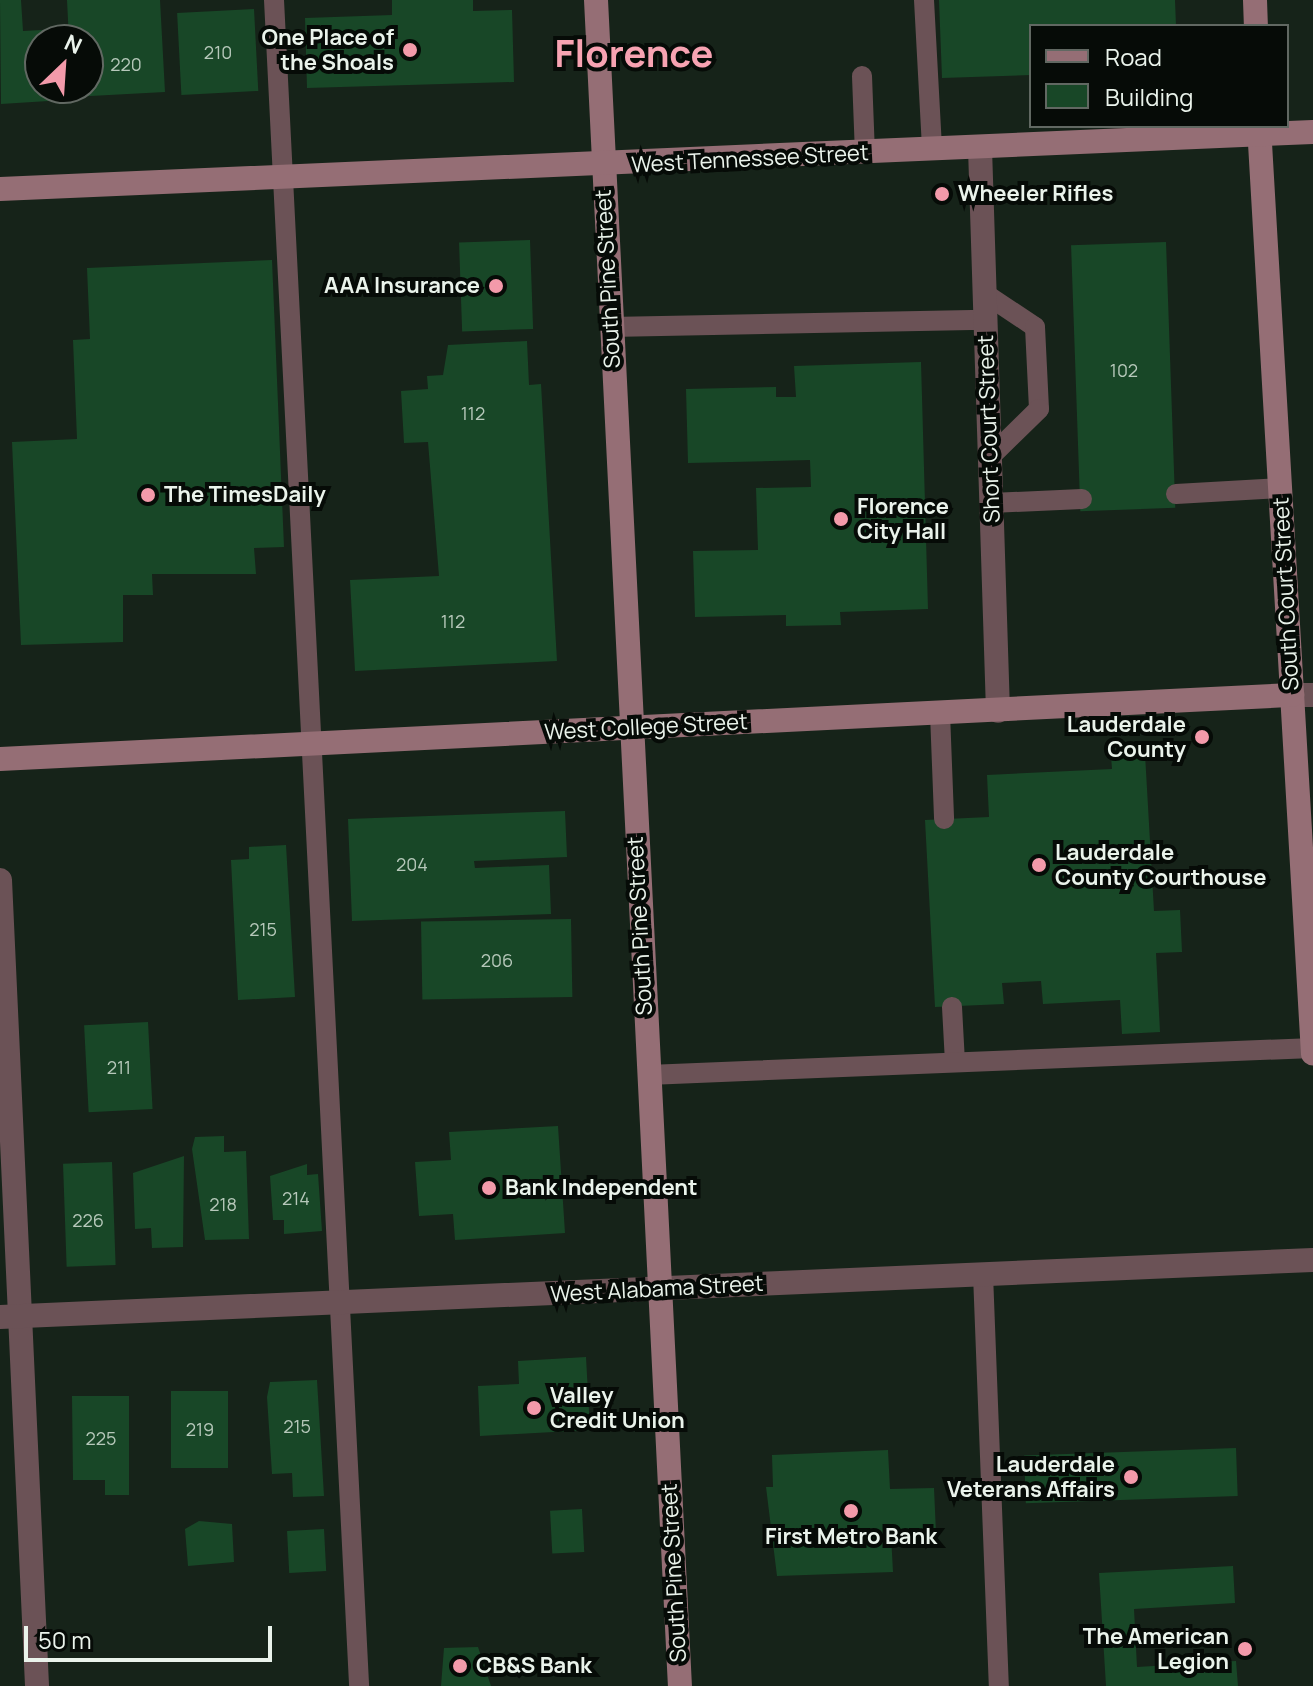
<!DOCTYPE html>
<style>
body{margin:0}
#map{position:relative;width:1313px;height:1686px;overflow:hidden;background:#162319;font-family:Manrope,sans-serif}
div>[style]{position:absolute}
.building>*{inset:0;background:#184727;transform-origin:0 0}
.lane>*{height:20px;margin:-10px;padding:0 10px;transform-origin:10px;border-radius:10px;background:#6b5256}
.street>*{height:24px;margin:-12px;padding:0 12px;transform-origin:12px;border-radius:12px;background:#6b5256}
.secondary>*{height:24px;margin:-12px;padding:0 12px;transform-origin:12px;border-radius:12px;background:#956e75}
.dots>*{width:22px;height:22px;translate:-50% -50%;box-sizing:border-box;border:4px solid #060b07;border-radius:50%}
span{translate:-50% -50%;white-space:nowrap;text-align:center;line-height:1.15;-webkit-text-stroke:8px #060b07;paint-order:stroke}
.number-label{font-size:18px;color:#b6c8ba}
.number-label span{-webkit-text-stroke-width:0}
.poi-label{font-size:22px;color:#eaf3eb;font-weight:700}
.right{translate:-100% -50%;text-align:right}
.left{translate:0 -50%;text-align:left}
.street-label{font-size:22px;color:#eaf3eb}
.town-label{font-size:38px;color:#f7a3b2;font-weight:700}
.legend{position:absolute;left:1029px;top:24px;width:260px;height:104px;box-sizing:border-box;background:#060b07;border:2px solid #616862;margin:0;padding:10px 14px;list-style:none;font-size:24px;color:#eaf3eb}
.legend li{display:flex;align-items:center;gap:16px;height:40px}
.legend b{width:40px;border:2px solid #616862}
.north{position:absolute;left:24px;top:24px;width:80px;height:80px;box-sizing:border-box;background:#060b07;border:2px solid #616862;border-radius:50%;rotate:25deg;font-size:22px;font-weight:700;line-height:32px;text-align:center;color:#eaf3eb}
.north::after{content:'';display:block;margin:auto;width:28px;height:36px;background:#f39aaa;clip-path:polygon(50% 0,100% 100%,50% 72%,0 100%)}
.scale{position:absolute;left:24px;top:1626px;width:248px;height:36px;box-sizing:border-box;border:4px solid #eaf3eb;border-top:0;padding-left:10px;font-size:24px;line-height:28px;white-space:nowrap;color:#eaf3eb;-webkit-text-stroke:6px #060b07;paint-order:stroke}
</style>
<div id="map">
<div class="building">
<div style="clip-path:polygon(0 0,21px 0,23px 31px,60px 29px,61px 40px,40px 40px,40px 88px,64px 88px,64px 100px,1px 104px)"></div>
<div style="clip-path:polygon(67px 0,160px 0,165px 92px,72px 97px,72px 88px,88px 88px,88px 40px,69px 40px)"></div>
<div style="clip-path:polygon(392px 0,473px 0,473px 11px,512px 10px,514px 82px,307px 88px,305px 18px,392px 15px)"></div>
<div style="clip-path:polygon(939px 0,1175px 0,1176px 26px,1031px 26px,1031px 75px,942px 78px)"></div>
<div style="left:254px;top:9px;width:82px;height:77px;rotate:87deg"></div>
<div style="left:530px;top:240px;width:89px;height:71px;rotate:88deg"></div>
<div style="left:1166px;top:242px;width:266px;height:95px;rotate:88deg"></div>
<div style="clip-path:polygon(272px 260px,284px 547px,254px 548px,256px 574px,152px 574px,153px 595px,123px 595px,123px 642px,21px 645px,12px 442px,77px 439px,73px 340px,90px 339px,87px 268px)"></div>
<div style="clip-path:polygon(527px 341px,529px 385px,541px 384px,557px 661px,355px 671px,350px 580px,439px 576px,428px 442px,404px 443px,401px 391px,428px 389px,427px 376px,443px 375px,448px 345px)"></div>
<div style="clip-path:polygon(921px 362px,928px 609px,840px 612px,841px 625px,786px 626px,786px 615px,695px 617px,693px 551px,758px 550px,756px 488px,811px 487px,810px 460px,688px 463px,686px 389px,776px 387px,776px 397px,796px 397px,794px 366px)"></div>
<div style="clip-path:polygon(1145px 754px,1154px 911px,1180px 910px,1182px 952px,1156px 953px,1160px 1032px,1122px 1034px,1120px 1000px,1043px 1004px,1041px 981px,1002px 983px,1004px 1004px,935px 1007px,925px 820px,989px 817px,987px 775px,1112px 769px,1111px 756px)"></div>
<div style="clip-path:polygon(565px 811px,567px 857px,474px 861px,475px 868px,549px 865px,551px 914px,352px 921px,348px 819px)"></div>
<div style="clip-path:polygon(286px 845px,295px 997px,238px 1000px,231px 860px,249px 859px,249px 847px)"></div>
<div style="left:571px;top:919px;width:78px;height:150px;rotate:89deg"></div>
<div style="left:148px;top:1022px;width:87px;height:64px;rotate:87deg"></div>
<div style="clip-path:polygon(558px 1126px,565px 1233px,455px 1240px,453px 1214px,419px 1216px,415px 1162px,451px 1160px,449px 1132px)"></div>
<div style="clip-path:polygon(224px 1136px,224px 1152px,246px 1151px,249px 1239px,205px 1240px,192px 1149px,195px 1137px)"></div>
<div style="clip-path:polygon(184px 1156px,183px 1247px,152px 1248px,151px 1228px,135px 1229px,133px 1173px)"></div>
<div style="left:112px;top:1162px;width:103px;height:49px;rotate:88deg"></div>
<div style="clip-path:polygon(307px 1164px,307px 1175px,318px 1174px,322px 1231px,284px 1234px,284px 1220px,273px 1220px,270px 1176px)"></div>
<div style="clip-path:polygon(586px 1357px,590px 1430px,480px 1436px,478px 1386px,519px 1384px,518px 1361px)"></div>
<div style="clip-path:polygon(317px 1380px,324px 1496px,293px 1497px,292px 1473px,272px 1474px,267px 1397px,270px 1382px)"></div>
<div style="left:171px;top:1391px;width:57px;height:77px"></div>
<div style="clip-path:polygon(72px 1396px,129px 1396px,129px 1495px,105px 1495px,105px 1480px,73px 1480px)"></div>
<div style="left:1236px;top:1448px;width:48px;height:212px;rotate:88deg"></div>
<div style="clip-path:polygon(888px 1450px,890px 1489px,934px 1488px,936px 1533px,891px 1535px,893px 1572px,777px 1576px,766px 1487px,773px 1487px,772px 1455px)"></div>
<div style="left:582px;top:1509px;width:43px;height:32px;rotate:87deg"></div>
<div style="clip-path:polygon(199px 1521px,232px 1524px,234px 1562px,188px 1566px,185px 1529px)"></div>
<div style="left:324px;top:1529px;width:42px;height:37px;rotate:87deg"></div>
<div style="clip-path:polygon(1233px 1566px,1235px 1603px,1134px 1609px,1137px 1667px,1236px 1661px,1238px 1686px,1106px 1686px,1099px 1573px)"></div>
<div style="clip-path:polygon(478px 1647px,491px 1686px,441px 1686px,444px 1648px)"></div>
</div>
<div class="lane">
<div style="left:274px;top:0;width:1688px;rotate:87.11deg"></div>
<div style="left:924px;top:0;width:150px;rotate:86.9deg"></div>
<div style="left:862px;top:76px;width:78px;rotate:87.8deg"></div>
<div style="left:984px;top:293px;width:61px;rotate:33.7deg"></div>
<div style="left:1035px;top:327px;width:82px;rotate:87.2deg"></div>
<div style="left:1039px;top:409px;width:69px;rotate:135.6deg"></div>
<div style="left:610px;top:327px;width:375px;rotate:-1.1deg"></div>
<div style="left:1176px;top:494px;width:104px;rotate:-3.3deg"></div>
<div style="left:991px;top:503px;width:91px;rotate:-2.5deg"></div>
<div style="left:940px;top:713px;width:106px;rotate:87.8deg"></div>
<div style="left:952px;top:1007px;width:55px;rotate:86.9deg"></div>
<div style="left:648px;top:1075px;width:666px;rotate:-2.33deg"></div>
<div style="left:983px;top:1274px;width:412px;rotate:87.8deg"></div>
</div>
<div class="street">
<div style="left:980px;top:148px;width:563px;rotate:88.17deg"></div>
<div style="left:1292px;top:695px;width:21px"></div>
<div style="left:0;top:880px;width:807px;rotate:87.37deg"></div>
<div style="left:0;top:1317px;width:1314px;rotate:-2.49deg"></div>
</div>
<div class="secondary">
<div style="left:596px;top:0;width:1688px;rotate:87.15deg"></div>
<div style="left:1255px;top:0;width:26px;rotate:88deg"></div>
<div style="left:1259px;top:126px;width:929px;rotate:86.67deg"></div>
<div style="left:0;top:189px;width:1314px;rotate:-2.49deg"></div>
<div style="left:0;top:759px;width:1294px;rotate:-2.84deg"></div>
</div>
<div class="dots">
<div style="left:410px;top:50px;background:#f39aaa"></div>
<div style="left:942px;top:194px;background:#f39aaa"></div>
<div style="left:496px;top:286px;background:#f39aaa"></div>
<div style="left:148px;top:495px;background:#f39aaa"></div>
<div style="left:841px;top:519px;background:#f39aaa"></div>
<div style="left:1202px;top:737px;background:#f39aaa"></div>
<div style="left:1039px;top:865px;background:#f39aaa"></div>
<div style="left:489px;top:1188px;background:#f39aaa"></div>
<div style="left:534px;top:1408px;background:#f39aaa"></div>
<div style="left:1131px;top:1477px;background:#f39aaa"></div>
<div style="left:851px;top:1511px;background:#f39aaa"></div>
<div style="left:1245px;top:1649px;background:#f39aaa"></div>
<div style="left:460px;top:1666px;background:#f39aaa"></div>
</div>
<div class="number-label">
<span style="left:218px;top:52px">210</span>
<span style="left:126px;top:64px">220</span>
<span style="left:1124px;top:370px">102</span>
<span style="left:473px;top:413px">112</span>
<span style="left:453px;top:621px">112</span>
<span style="left:412px;top:864px">204</span>
<span style="left:263px;top:929px">215</span>
<span style="left:497px;top:960px">206</span>
<span style="left:119px;top:1067px">211</span>
<span style="left:296px;top:1198px">214</span>
<span style="left:223px;top:1204px">218</span>
<span style="left:88px;top:1220px">226</span>
<span style="left:297px;top:1426px">215</span>
<span style="left:200px;top:1429px">219</span>
<span style="left:101px;top:1438px">225</span>
</div>
<div class="poi-label">
<span class="right" style="left:394px;top:50px">One Place of<br>the Shoals</span>
<span class="left" style="left:958px;top:194px">Wheeler Rifles</span>
<span class="right" style="left:480px;top:286px">AAA Insurance</span>
<span class="left" style="left:164px;top:495px">The TimesDaily</span>
<span class="left" style="left:857px;top:519px">Florence<br>City Hall</span>
<span class="right" style="left:1186px;top:737px">Lauderdale<br>County</span>
<span class="left" style="left:1055px;top:865px">Lauderdale<br>County Courthouse</span>
<span class="left" style="left:505px;top:1188px">Bank Independent</span>
<span class="left" style="left:550px;top:1408px">Valley<br>Credit Union</span>
<span class="right" style="left:1115px;top:1477px">Lauderdale<br>Veterans Affairs</span>
<span style="left:851px;top:1537px">First Metro Bank</span>
<span class="right" style="left:1229px;top:1649px">The American<br>Legion</span>
<span class="left" style="left:476px;top:1666px">CB&amp;S Bank</span>
</div>
<div class="street-label">
<span style="left:750px;top:159px;rotate:-3deg">West Tennessee Street</span>
<span style="left:608px;top:279px;rotate:-93deg">South Pine Street</span>
<span style="left:989px;top:429px;rotate:-92deg">Short Court Street</span>
<span style="left:1286px;top:594px;rotate:-93deg">South Court Street</span>
<span style="left:646px;top:727px;rotate:-3deg">West College Street</span>
<span style="left:640px;top:926px;rotate:-93deg">South Pine Street</span>
<span style="left:657px;top:1289px;rotate:-3deg">West Alabama Street</span>
<span style="left:674px;top:1573px;rotate:-93deg">South Pine Street</span>
</div>
<div class="town-label">
<span style="left:634px;top:53px">Florence</span>
</div>
<ul class="legend">
<li><b style="height:10px;background:#956e75"></b>Road</li>
<li><b style="height:22px;background:#184727"></b>Building</li>
</ul>
<div class="north">N</div>
<div class="scale">50 m</div>
</div>
